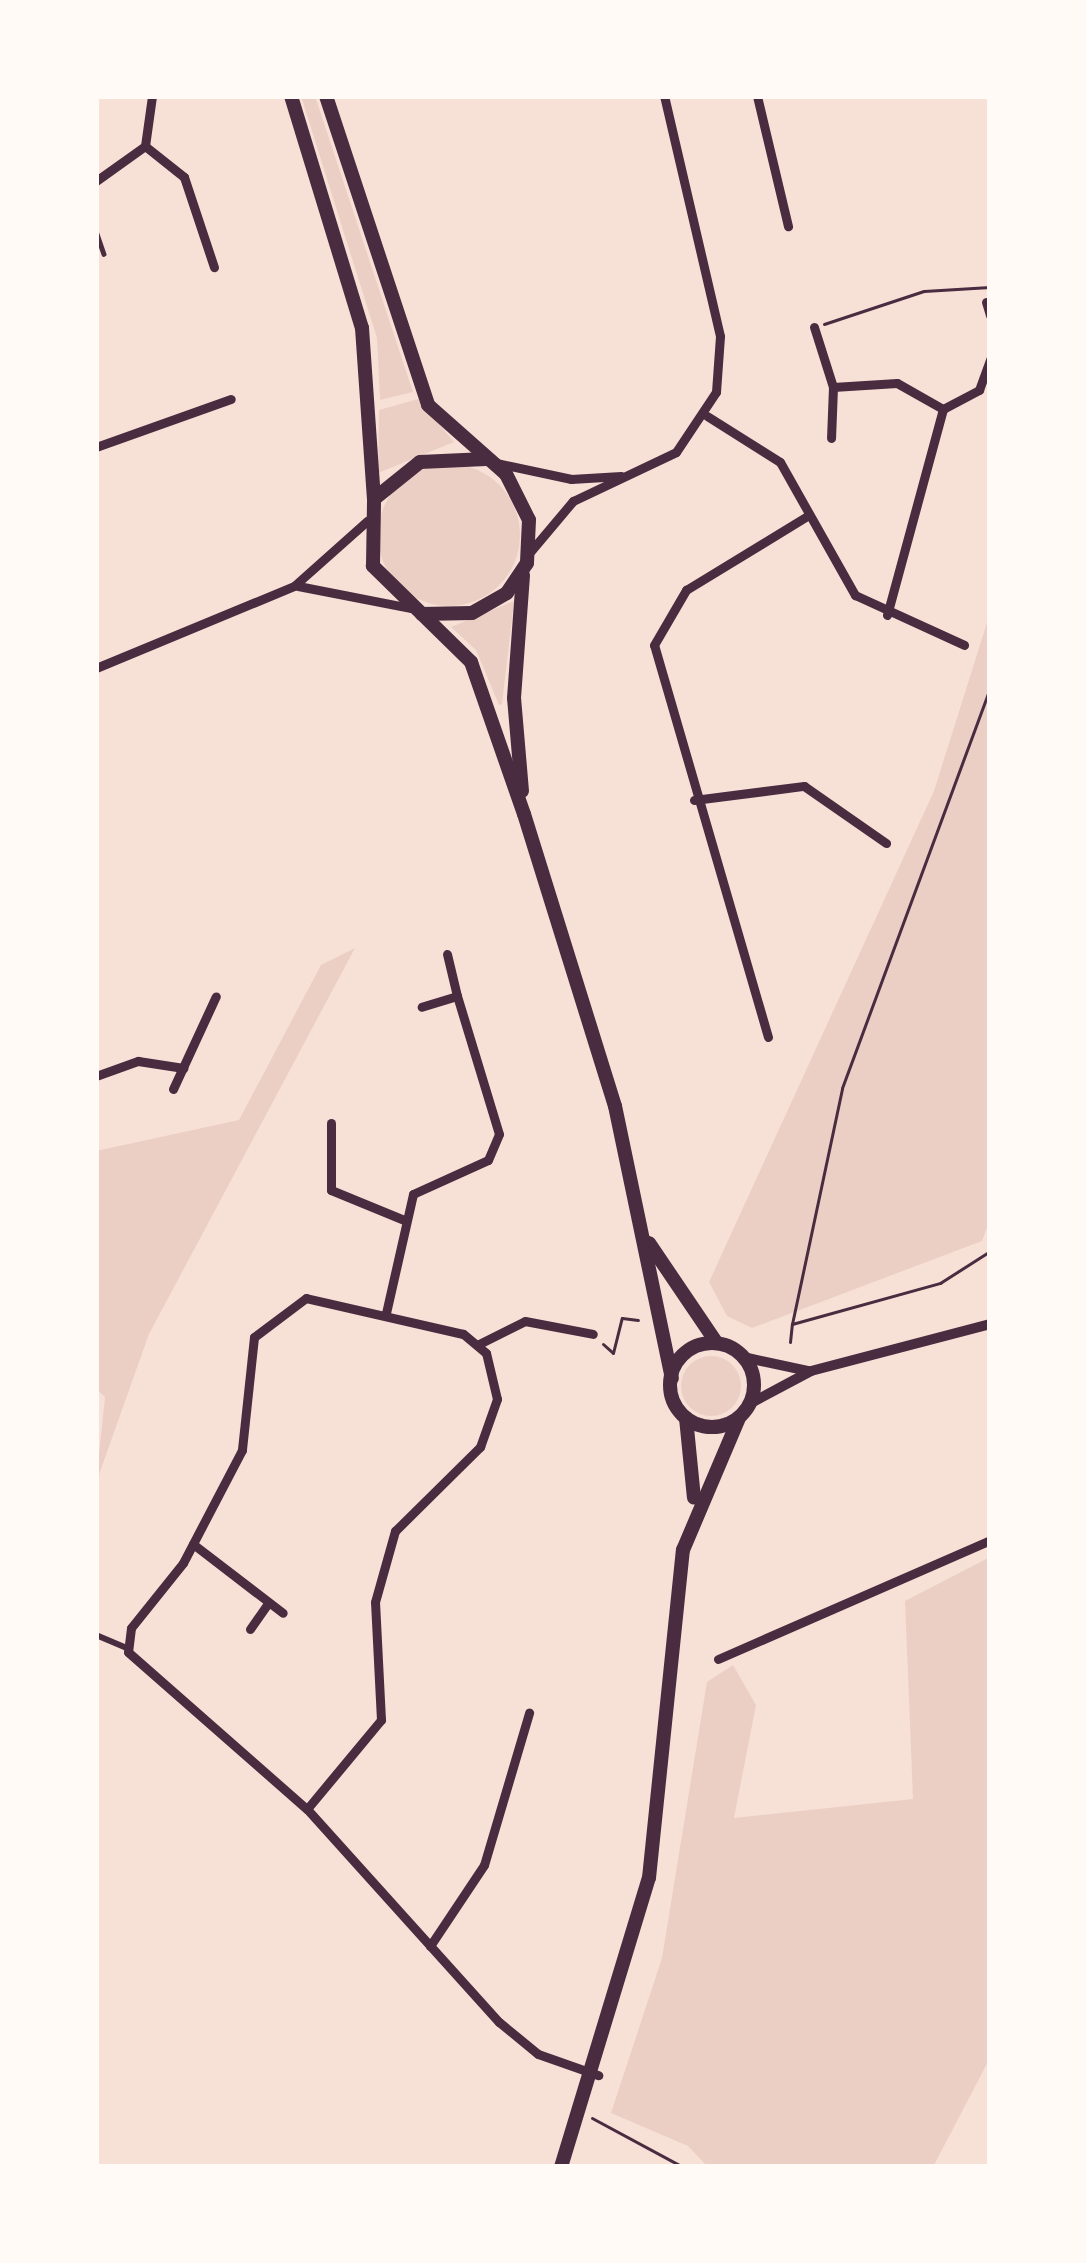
<!DOCTYPE html>
<style>
body{margin:0}
#map{position:relative;width:1086px;height:2263px;overflow:hidden;background:#f7e1d7;font-family:Cabin,sans-serif}
div>[style]{position:absolute}
.green>*{inset:0;background:#ebcfc5}
.round{border-radius:50%}
.path>*{height:3px;margin:-1.5px;padding:0 1.5px;transform-origin:1.5px;border-radius:1.5px;background:#4a2c40}
.service>*{height:4.5px;margin:-2.25px;padding:0 2.25px;transform-origin:2.25px;border-radius:2.25px;background:#4a2c40}
.pedestrian>*{height:6px;margin:-3px;padding:0 3px;transform-origin:3px;border-radius:3px;background:#4a2c40}
.minor>*{height:9px;margin:-4.5px;padding:0 4.5px;transform-origin:4.5px;border-radius:4.5px;background:#4a2c40}
.tertiary>*{height:10px;margin:-5px;padding:0 5px;transform-origin:5px;border-radius:5px;background:#4a2c40}
.primary>*{height:14px;margin:-7px;padding:0 7px;transform-origin:7px;border-radius:7px;background:#4a2c40}
.primary>.ring{margin:-7px;padding:0;box-sizing:content-box;background:none;border:14px solid #4a2c40;border-radius:50%}
span{translate:-50% -50%;white-space:nowrap;text-align:center;line-height:1.15;-webkit-text-stroke:12px #fffaf5;paint-order:stroke}
.frame{position:absolute;inset:0;border:99px solid #fffaf5;pointer-events:none}
</style>
<div id="map">
<div class="green">
<div style="clip-path:polygon(301px 96px,315px 96px,413px 392px,380px 400px,377px 338px)"></div>
<div style="clip-path:polygon(418px 399px,454px 442px,378px 473px,379px 410px)"></div>
<div class="round" style="left:378px;top:464px;width:142px;height:142px"></div>
<div style="clip-path:polygon(514px 601px,502px 704px,499px 705px,476px 650px,451px 627px)"></div>
<div style="clip-path:polygon(990px 613px,988px 1225px,982px 1241px,752px 1328px,727px 1316px,709px 1282px,934px 791px)"></div>
<div style="clip-path:polygon(355px 948px,149px 1334px,96px 1483px,105px 1397px,96px 1389px,96px 1151px,239px 1120px,321px 965px)"></div>
<div class="round" style="left:681px;top:1356px;width:60px;height:60px"></div>
<div style="clip-path:polygon(990px 1557px,990px 2058px,933px 2167px,708px 2167px,688px 2146px,611px 2113px,662px 1958px,707px 1682px,733px 1665px,756px 1705px,734px 1818px,913px 1799px,905px 1601px)"></div>
</div>
<div class="path">
<div style="left:824px;top:324px;width:105px;rotate:-18.3deg"></div>
<div style="left:924px;top:291px;width:66px;rotate:-3.5deg"></div>
<div style="left:792px;top:1324px;width:241px;rotate:-78deg"></div>
<div style="left:842px;top:1088px;width:427px;rotate:-69.7deg"></div>
<div style="left:790px;top:1342px;width:18px;rotate:-84deg"></div>
<div style="left:792px;top:1324px;width:154px;rotate:-15.5deg"></div>
<div style="left:940px;top:1283px;width:59px;rotate:-32.6deg"></div>
<div style="left:603px;top:1344px;width:13px;rotate:42deg"></div>
<div style="left:613px;top:1353px;width:36px;rotate:-76deg"></div>
<div style="left:622px;top:1318px;width:16px;rotate:7deg"></div>
<div style="left:592px;top:2118px;width:103px;rotate:28.3deg"></div>
</div>
<div class="service">
<div style="left:96px;top:231px;width:24px;rotate:71deg"></div>
</div>
<div class="pedestrian">
<div style="left:96px;top:1635px;width:34px;rotate:23deg"></div>
</div>
<div class="minor">
<div style="left:757px;top:96px;width:134px;rotate:76.6deg"></div>
<div style="left:145px;top:146px;width:50px;rotate:38.5deg"></div>
<div style="left:184px;top:177px;width:95px;rotate:71.6deg"></div>
<div style="left:96px;top:181px;width:60px;rotate:-35.5deg"></div>
<div style="left:145px;top:146px;width:50px;rotate:-82deg"></div>
<div style="left:986px;top:302px;width:14px;rotate:73deg"></div>
<div style="left:814px;top:327px;width:63px;rotate:72.4deg"></div>
<div style="left:833px;top:387px;width:51px;rotate:92.2deg"></div>
<div style="left:833px;top:387px;width:64px;rotate:-3.6deg"></div>
<div style="left:897px;top:383px;width:53px;rotate:29.5deg"></div>
<div style="left:943px;top:409px;width:41px;rotate:-27.8deg"></div>
<div style="left:979px;top:390px;width:33px;rotate:-70deg"></div>
<div style="left:707px;top:416px;width:86px;rotate:32.2deg"></div>
<div style="left:780px;top:462px;width:153px;rotate:60.6deg"></div>
<div style="left:855px;top:595px;width:120px;rotate:24.6deg"></div>
<div style="left:96px;top:447px;width:143px;rotate:-19.6deg"></div>
<div style="left:496px;top:463px;width:77px;rotate:12deg"></div>
<div style="left:571px;top:479px;width:50px;rotate:-3.4deg"></div>
<div style="left:530px;top:552px;width:67px;rotate:-49.9deg"></div>
<div style="left:573px;top:501px;width:114px;rotate:-25.4deg"></div>
<div style="left:676px;top:452px;width:72px;rotate:-56.3deg"></div>
<div style="left:716px;top:392px;width:56px;rotate:-85.9deg"></div>
<div style="left:720px;top:336px;width:246px;rotate:-103.1deg"></div>
<div style="left:298px;top:586px;width:114px;rotate:11.1deg"></div>
<div style="left:887px;top:615px;width:213px;rotate:-74.8deg"></div>
<div style="left:96px;top:668px;width:214px;rotate:-22.5deg"></div>
<div style="left:294px;top:586px;width:98px;rotate:-41.7deg"></div>
<div style="left:694px;top:800px;width:111px;rotate:-7.3deg"></div>
<div style="left:804px;top:786px;width:100px;rotate:34.8deg"></div>
<div style="left:447px;top:954px;width:43px;rotate:76.6deg"></div>
<div style="left:768px;top:1037px;width:408px;rotate:-106.2deg"></div>
<div style="left:654px;top:645px;width:64px;rotate:-59.8deg"></div>
<div style="left:686px;top:590px;width:142px;rotate:-31.4deg"></div>
<div style="left:96px;top:1076px;width:45px;rotate:-19.7deg"></div>
<div style="left:138px;top:1061px;width:46px;rotate:8.8deg"></div>
<div style="left:173px;top:1089px;width:102px;rotate:-65.2deg"></div>
<div style="left:331px;top:1123px;width:67px;rotate:90deg"></div>
<div style="left:331px;top:1190px;width:79px;rotate:22.3deg"></div>
<div style="left:386px;top:1313px;width:122px;rotate:-77.2deg"></div>
<div style="left:413px;top:1194px;width:82px;rotate:-24.4deg"></div>
<div style="left:488px;top:1160px;width:28px;rotate:-67deg"></div>
<div style="left:499px;top:1134px;width:144px;rotate:-106.9deg"></div>
<div style="left:457px;top:996px;width:37px;rotate:163deg"></div>
<div style="left:479px;top:1344px;width:51px;rotate:-26.6deg"></div>
<div style="left:525px;top:1321px;width:69px;rotate:10.8deg"></div>
<div style="left:193px;top:1544px;width:113px;rotate:37.5deg"></div>
<div style="left:250px;top:1629px;width:32px;rotate:-55deg"></div>
<div style="left:718px;top:1659px;width:297px;rotate:-23.6deg"></div>
<div style="left:307px;top:1809px;width:116px;rotate:-50.3deg"></div>
<div style="left:381px;top:1720px;width:118px;rotate:-92.9deg"></div>
<div style="left:375px;top:1602px;width:74px;rotate:-74.3deg"></div>
<div style="left:395px;top:1531px;width:120px;rotate:-44.7deg"></div>
<div style="left:480px;top:1447px;width:51px;rotate:-70.5deg"></div>
<div style="left:497px;top:1399px;width:47px;rotate:-103.4deg"></div>
<div style="left:486px;top:1353px;width:30px;rotate:-140deg"></div>
<div style="left:463px;top:1334px;width:161px;rotate:-167.1deg"></div>
<div style="left:306px;top:1298px;width:65px;rotate:143.1deg"></div>
<div style="left:254px;top:1337px;width:114px;rotate:96.1deg"></div>
<div style="left:242px;top:1450px;width:127px;rotate:117.6deg"></div>
<div style="left:183px;top:1563px;width:83px;rotate:128.7deg"></div>
<div style="left:131px;top:1628px;width:24px;rotate:97deg"></div>
<div style="left:128px;top:1652px;width:238px;rotate:41.3deg"></div>
<div style="left:307px;top:1809px;width:287px;rotate:48deg"></div>
<div style="left:499px;top:2022px;width:50px;rotate:39.4deg"></div>
<div style="left:538px;top:2054px;width:64px;rotate:19.3deg"></div>
<div style="left:430px;top:1946px;width:97px;rotate:-56.3deg"></div>
<div style="left:484px;top:1865px;width:159px;rotate:-73.5deg"></div>
</div>
<div class="tertiary">
<div style="left:743px;top:1357px;width:66px;rotate:12.2deg"></div>
<div style="left:751px;top:1403px;width:68px;rotate:-28.1deg"></div>
<div style="left:811px;top:1371px;width:185px;rotate:-14.7deg"></div>
</div>
<div class="primary">
<div style="left:291px;top:96px;width:243px;rotate:73deg"></div>
<div style="left:362px;top:328px;width:171px;rotate:86deg"></div>
<div style="left:326px;top:96px;width:325px;rotate:71.7deg"></div>
<div style="left:428px;top:405px;width:104px;rotate:41.5deg"></div>
<div style="left:506px;top:474px;width:51px;rotate:63.4deg"></div>
<div style="left:529px;top:520px;width:43px;rotate:92.7deg"></div>
<div style="left:527px;top:563px;width:36px;rotate:124deg"></div>
<div style="left:507px;top:593px;width:40px;rotate:150.3deg"></div>
<div style="left:472px;top:613px;width:50px;rotate:178.9deg"></div>
<div style="left:422px;top:614px;width:69px;rotate:-135.6deg"></div>
<div style="left:373px;top:566px;width:67px;rotate:-89.1deg"></div>
<div style="left:374px;top:499px;width:59px;rotate:-38.8deg"></div>
<div style="left:420px;top:462px;width:66px;rotate:-2.6deg"></div>
<div style="left:422px;top:614px;width:69px;rotate:44.4deg"></div>
<div style="left:471px;top:662px;width:161px;rotate:70.8deg"></div>
<div style="left:524px;top:814px;width:306px;rotate:72.7deg"></div>
<div style="left:615px;top:1106px;width:278px;rotate:78.2deg"></div>
<div style="left:522px;top:791px;width:93px;rotate:-94.9deg"></div>
<div style="left:514px;top:698px;width:123px;rotate:-85.8deg"></div>
<div style="left:649px;top:1243px;width:120px;rotate:55.9deg"></div>
<div class="ring" style="left:670px;top:1343px;width:70px;height:70px"></div>
<div style="left:686px;top:1418px;width:80px;rotate:84.3deg"></div>
<div style="left:561px;top:2167px;width:302px;rotate:-73.1deg"></div>
<div style="left:649px;top:1878px;width:330px;rotate:-84.1deg"></div>
<div style="left:683px;top:1550px;width:143px;rotate:-67deg"></div>
</div>
<div class="frame"></div>
</div>
